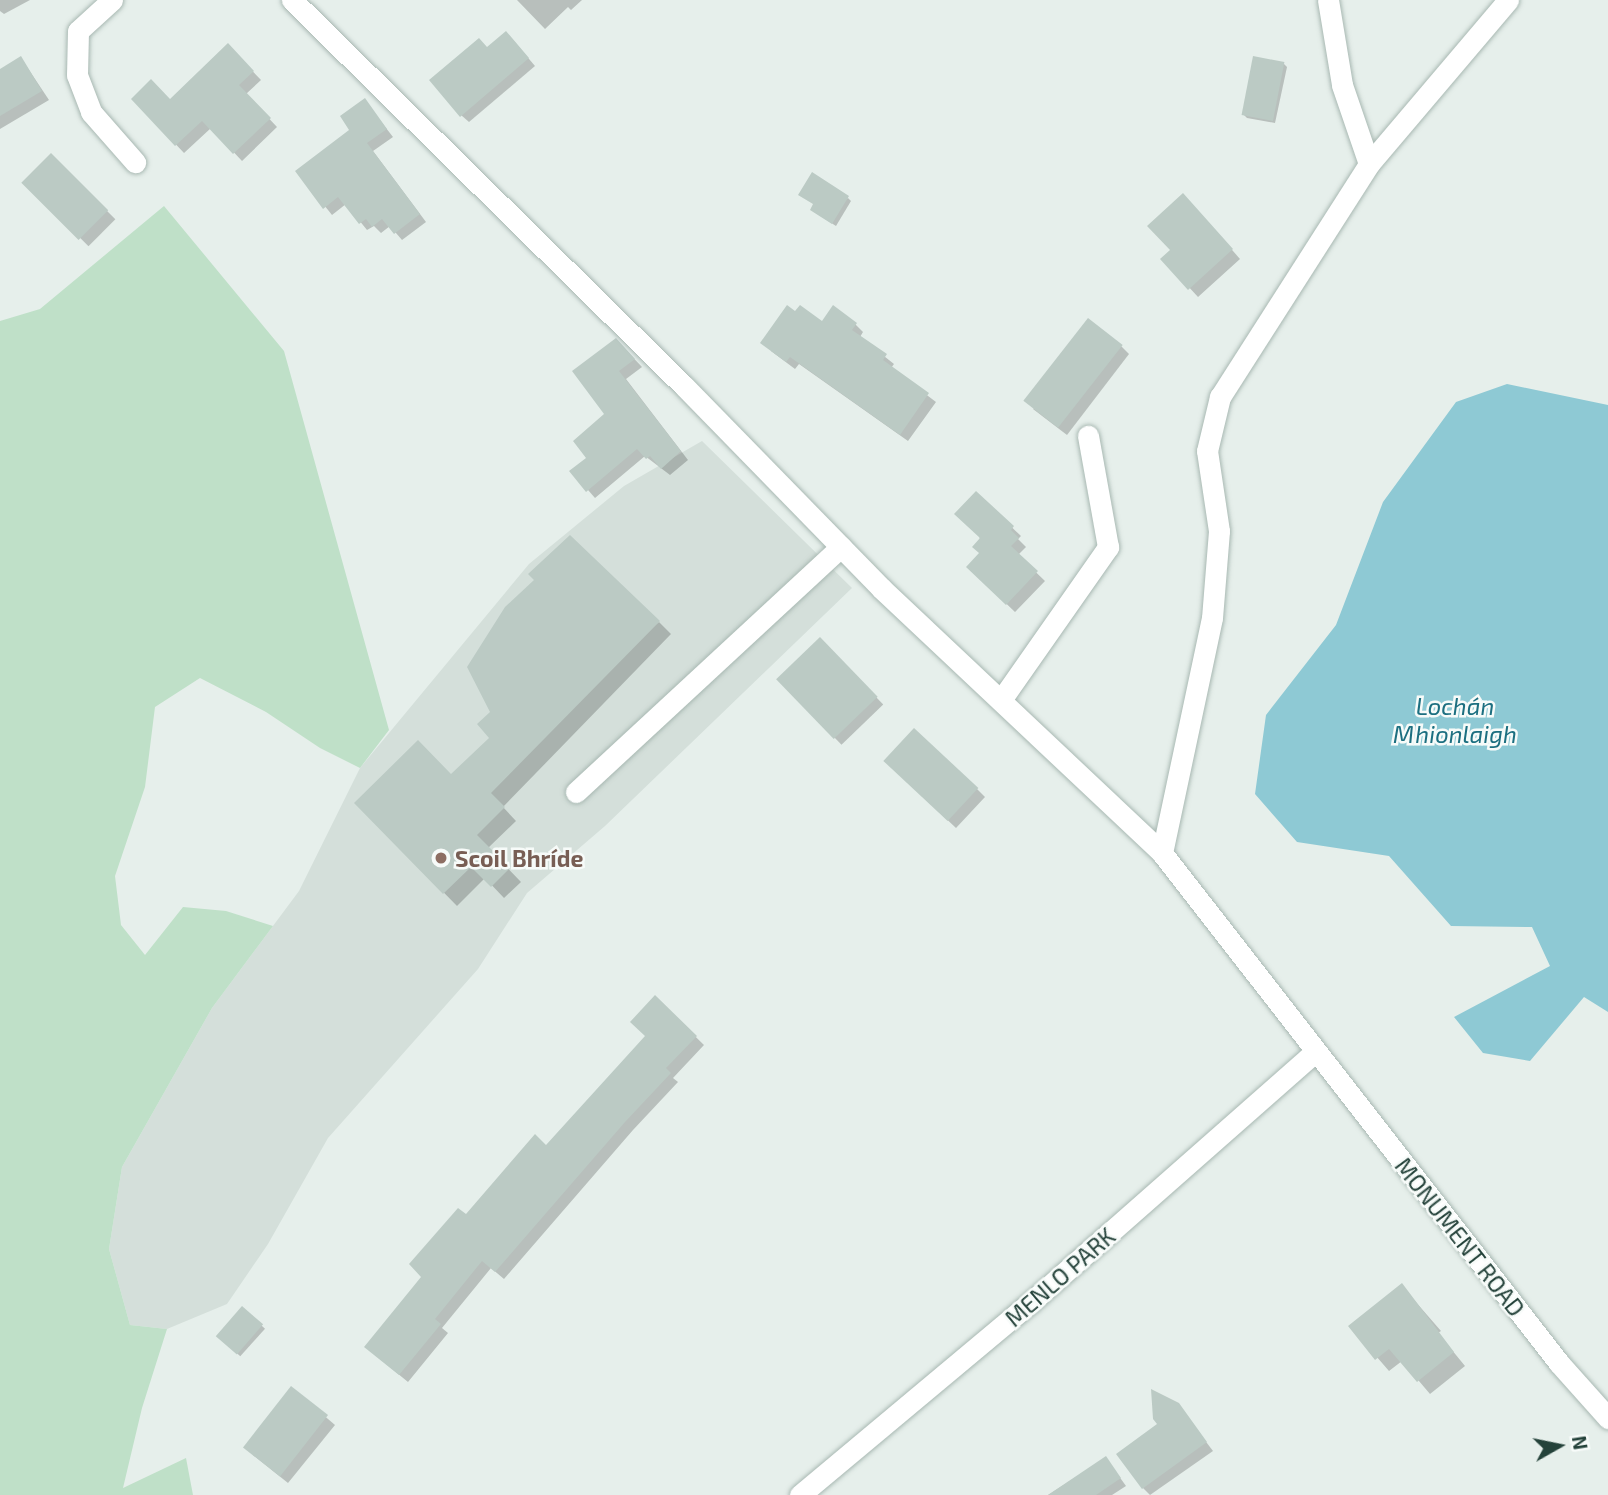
<!DOCTYPE html>
<meta charset="utf-8">
<style>
body{margin:0}
#map{position:relative;width:1608px;height:1495px;overflow:hidden;background:#e6efeb;font-family:"Exo 2",sans-serif}
div>[style]{position:absolute}
.built>*{inset:0;background:#d4dfda}
.green>*{inset:0;background:#bfe0c8}
.water>*{inset:0;background:#8ec9d4}
.shadow>*{inset:0;background:#0003;transform-origin:0 0}
.building>*{inset:0;background:#bbcac4;transform-origin:0 0}
.roads{filter:drop-shadow(0 0 2px #a8b8b2) drop-shadow(0 0 2px #a8b8b2)}
.minor>*{height:21px;margin:-10.5px;padding:0 10.5px;transform-origin:10.5px;border-radius:10.5px;background:#fff}
.dots>*{width:19px;height:19px;translate:-50% -50%;box-sizing:border-box;border:4px solid #f7fbf9;border-radius:50%}
span{translate:-50% -50%;white-space:nowrap;text-align:center;line-height:1.15;-webkit-text-stroke:5px #f7fbf9;paint-order:stroke}
.education-label{font-size:23px;color:#785e54;font-weight:700}
.left{translate:0 -50%;text-align:left}
.street-label{font-size:23px;color:#24423a}
.water-label{font-size:24px;color:#1c6f80;font-style:italic}
.north{position:absolute;left:1524px;top:1411px;width:70px;height:70px;-webkit-text-stroke:5px #f7fbf9;paint-order:stroke;rotate:81deg;font-size:19px;font-weight:700;line-height:28px;text-align:center;color:#24423a}
.north::after{content:'';display:block;margin:auto;width:24px;height:32px;background:#24423a;clip-path:polygon(50% 0,100% 100%,50% 72%,0 100%)}
</style>
<div id="map">
<div class="built">
<div style="clip-path:polygon(702px 441px,852px 588px,605px 826px,527px 893px,478px 969px,328px 1138px,268px 1244px,227px 1304px,167px 1329px,130px 1325px,109px 1249px,122px 1167px,212px 1008px,299px 891px,360px 768px,529px 564px,624px 486px)"></div>
</div>
<div class="green">
<div style="clip-path:polygon(164px 206px,284px 351px,389px 730px,360px 768px,320px 748px,266px 712px,200px 678px,155px 707px,145px 787px,115px 876px,121px 925px,145px 955px,183px 907px,226px 911px,273px 926px,212px 1008px,122px 1167px,109px 1249px,130px 1325px,167px 1329px,142px 1408px,123px 1488px,186px 1458px,193px 1495px,0 1495px,0 321px,40px 309px)"></div>
</div>
<div class="water">
<div style="clip-path:polygon(1507px 384px,1608px 405px,1608px 1012px,1584px 997px,1530px 1061px,1483px 1053px,1454px 1017px,1550px 966px,1532px 927px,1451px 926px,1389px 856px,1297px 842px,1255px 794px,1266px 715px,1336px 625px,1383px 502px,1456px 402px)"></div>
</div>
<div class="shadow">
<div style="clip-path:polygon(0 0,30px 0,4px 14px,0 11px)"></div>
<div style="clip-path:polygon(517px 0,582px 0,571px 10px,568px 7px,545px 29px)"></div>
<div style="clip-path:polygon(513px 40px,535px 66px,469px 122px,461px 115px,487px 49px)"></div>
<div style="clip-path:polygon(228px 46px,261px 80px,246px 94px,277px 127px,242px 161px,211px 128px,184px 153px,133px 99px,170px 101px)"></div>
<div style="clip-path:polygon(21px 58px,49px 100px,0 129px,0 71px)"></div>
<div style="clip-path:polygon(1283px 63px,1287px 67px,1275px 123px,1247px 118px,1243px 114px)"></div>
<div style="clip-path:polygon(365px 101px,393px 137px,373px 151px,426px 222px,402px 240px,390px 226px,381px 233px,374px 226px,367px 230px,346px 204px,332px 215px,297px 171px,352px 131px)"></div>
<div style="left:51px;top:155px;width:91px;height:38px;rotate:45deg"></div>
<div style="clip-path:polygon(848px 198px,851px 201px,836px 226px,816px 213px)"></div>
<div style="clip-path:polygon(1191px 203px,1240px 259px,1198px 297px,1163px 259px,1172px 251px)"></div>
<div style="clip-path:polygon(822px 324px,855px 324px,863px 332px,860px 337px,894px 364px,891px 368px,936px 402px,908px 441px,799px 364px,795px 369px,771px 351px)"></div>
<div style="clip-path:polygon(1121px 346px,1129px 354px,1067px 435px,1033px 409px)"></div>
<div style="clip-path:polygon(624px 348px,642px 367px,626px 379px,688px 460px,670px 475px,645px 456px,595px 498px,588px 490px,588px 458px,607px 415px)"></div>
<div style="clip-path:polygon(976px 493px,1021px 536px,1018px 539px,1026px 547px,1018px 555px,1045px 581px,1015px 612px,968px 567px,981px 554px)"></div>
<div style="clip-path:polygon(659px 622px,671px 634px,503px 807px,516px 821px,488px 848px,521px 882px,504px 898px,485px 878px,457px 906px,356px 803px,452px 777px)"></div>
<div style="left:820px;top:639px;width:91px;height:58px;rotate:46deg"></div>
<div style="clip-path:polygon(885px 761px,977px 789px,985px 797px,956px 828px)"></div>
<div style="clip-path:polygon(655px 997px,704px 1045px,673px 1078px,678px 1082px,633px 1130px,504px 1279px,491px 1268px,442px 1328px,448px 1333px,408px 1382px,375px 1355px,424px 1277px,466px 1217px,546px 1148px,647px 1036px)"></div>
<div style="clip-path:polygon(1401px 1285px,1441px 1331px,1438px 1333px,1465px 1366px,1430px 1394px,1402px 1361px,1389px 1371px,1350px 1326px)"></div>
<div style="left:242px;top:1308px;width:31px;height:37px;rotate:42deg"></div>
<div style="clip-path:polygon(292px 1388px,335px 1425px,288px 1483px,253px 1455px)"></div>
<div style="clip-path:polygon(1178px 1405px,1213px 1451px,1150px 1495px,1143px 1488px,1159px 1425px)"></div>
<div style="clip-path:polygon(1106px 1458px,1126px 1486px,1112px 1495px,1048px 1495px)"></div>
</div>
<div class="building">
<div style="clip-path:polygon(506px 31px,529px 58px,460px 117px,429px 80px,479px 38px,487px 47px)"></div>
<div style="clip-path:polygon(228px 43px,254px 71px,239px 85px,271px 118px,233px 154px,202px 121px,175px 146px,131px 99px,151px 79px,170px 99px)"></div>
<div style="clip-path:polygon(21px 56px,42px 91px,0 116px,0 69px)"></div>
<div style="left:1253px;top:56px;width:32px;height:60px;rotate:11deg"></div>
<div style="clip-path:polygon(365px 98px,387px 129px,367px 143px,420px 214px,394px 234px,382px 219px,372px 227px,366px 219px,359px 224px,338px 197px,323px 209px,295px 171px,349px 130px,340px 116px)"></div>
<div style="left:51px;top:153px;width:81px;height:42px;rotate:45deg"></div>
<div style="clip-path:polygon(812px 172px,849px 196px,832px 224px,810px 210px,813px 204px,798px 195px)"></div>
<div style="clip-path:polygon(1183px 193px,1233px 249px,1188px 290px,1160px 259px,1170px 250px,1147px 226px)"></div>
<div style="clip-path:polygon(787px 305px,795px 311px,800px 305px,822px 321px,833px 305px,857px 323px,852px 330px,887px 354px,883px 360px,929px 393px,900px 435px,790px 357px,786px 362px,760px 343px)"></div>
<div style="left:1088px;top:318px;width:44px;height:105px;rotate:38deg"></div>
<div style="clip-path:polygon(616px 338px,635px 359px,619px 371px,681px 451px,661px 469px,650px 456px,646px 459px,637px 449px,586px 492px,569px 471px,586px 458px,573px 441px,604px 414px,572px 371px)"></div>
<div style="clip-path:polygon(976px 491px,1014px 526px,1011px 530px,1019px 538px,1011px 546px,1038px 571px,1006px 605px,966px 567px,979px 553px,972px 547px,980px 538px,954px 514px)"></div>
<div style="clip-path:polygon(570px 535px,660px 621px,491px 793px,505px 807px,477px 835px,510px 868px,491px 887px,471px 867px,443px 894px,354px 803px,418px 740px,451px 774px,489px 738px,477px 724px,490px 712px,467px 667px,505px 607px,534px 580px,528px 574px)"></div>
<div style="left:820px;top:637px;width:83px;height:61px;rotate:46deg"></div>
<div style="left:914px;top:728px;width:88px;height:45px;rotate:43deg"></div>
<div style="clip-path:polygon(655px 995px,697px 1036px,666px 1068px,671px 1073px,625px 1122px,495px 1272px,482px 1261px,435px 1319px,441px 1324px,399px 1375px,364px 1347px,421px 1277px,409px 1264px,458px 1208px,466px 1214px,535px 1134px,546px 1145px,645px 1036px,630px 1022px)"></div>
<div style="clip-path:polygon(1402px 1283px,1454px 1352px,1417px 1382px,1389px 1349px,1375px 1360px,1348px 1326px)"></div>
<div style="left:242px;top:1306px;width:28px;height:40px;rotate:41deg"></div>
<div style="left:291px;top:1386px;width:47px;height:78px;rotate:38deg"></div>
<div style="clip-path:polygon(1151px 1389px,1179px 1403px,1207px 1442px,1142px 1489px,1116px 1454px,1157px 1424px,1153px 1419px)"></div>
<div style="clip-path:polygon(1106px 1456px,1121px 1478px,1096px 1495px,1048px 1495px)"></div>
</div>
<div class="roads">
<div class="minor">
<div style="left:112px;top:0;width:46px;rotate:137.6deg"></div>
<div style="left:78px;top:31px;width:44px;rotate:91.3deg"></div>
<div style="left:77px;top:75px;width:40px;rotate:69deg"></div>
<div style="left:91px;top:112px;width:67px;rotate:48.7deg"></div>
<div style="left:292px;top:0;width:552px;rotate:44.56deg"></div>
<div style="left:685px;top:387px;width:281px;rotate:45.7deg"></div>
<div style="left:881px;top:588px;width:386px;rotate:43.3deg"></div>
<div style="left:1162px;top:853px;width:646px;rotate:52.1deg"></div>
<div style="left:1559px;top:1363px;width:74px;rotate:48.3deg"></div>
<div style="left:1328px;top:0;width:86px;rotate:80.6deg"></div>
<div style="left:1342px;top:85px;width:83px;rotate:71.1deg"></div>
<div style="left:1001px;top:700px;width:187px;rotate:-55deg"></div>
<div style="left:1108px;top:547px;width:113px;rotate:-100.2deg"></div>
<div style="left:576px;top:792px;width:361px;rotate:-42.8deg"></div>
<div style="left:1162px;top:853px;width:240px;rotate:-78deg"></div>
<div style="left:1212px;top:618px;width:87px;rotate:-85.4deg"></div>
<div style="left:1219px;top:531px;width:81px;rotate:-98.5deg"></div>
<div style="left:1207px;top:451px;width:56px;rotate:-76.5deg"></div>
<div style="left:1220px;top:397px;width:277px;rotate:-57.4deg"></div>
<div style="left:1369px;top:164px;width:215px;rotate:-49.7deg"></div>
<div style="left:800px;top:1495px;width:300px;rotate:-39.9deg"></div>
<div style="left:1030px;top:1303px;width:380px;rotate:-41.4deg"></div>
</div>
</div>
<div class="dots">
<div style="left:441px;top:858px;background:#8d6e63"></div>
</div>
<div class="education-label">
<span class="left" style="left:455px;top:858px">Scoil Bhríde</span>
</div>
<div class="street-label">
<span style="left:1460px;top:1237px;rotate:52deg">MONUMENT ROAD</span>
<span style="left:1060px;top:1277px;rotate:-41deg">MENLO PARK</span>
</div>
<div class="water-label">
<span style="left:1455px;top:720px">Lochán<br>Mhionlaigh</span>
</div>
<div class="north">N</div>
</div>
